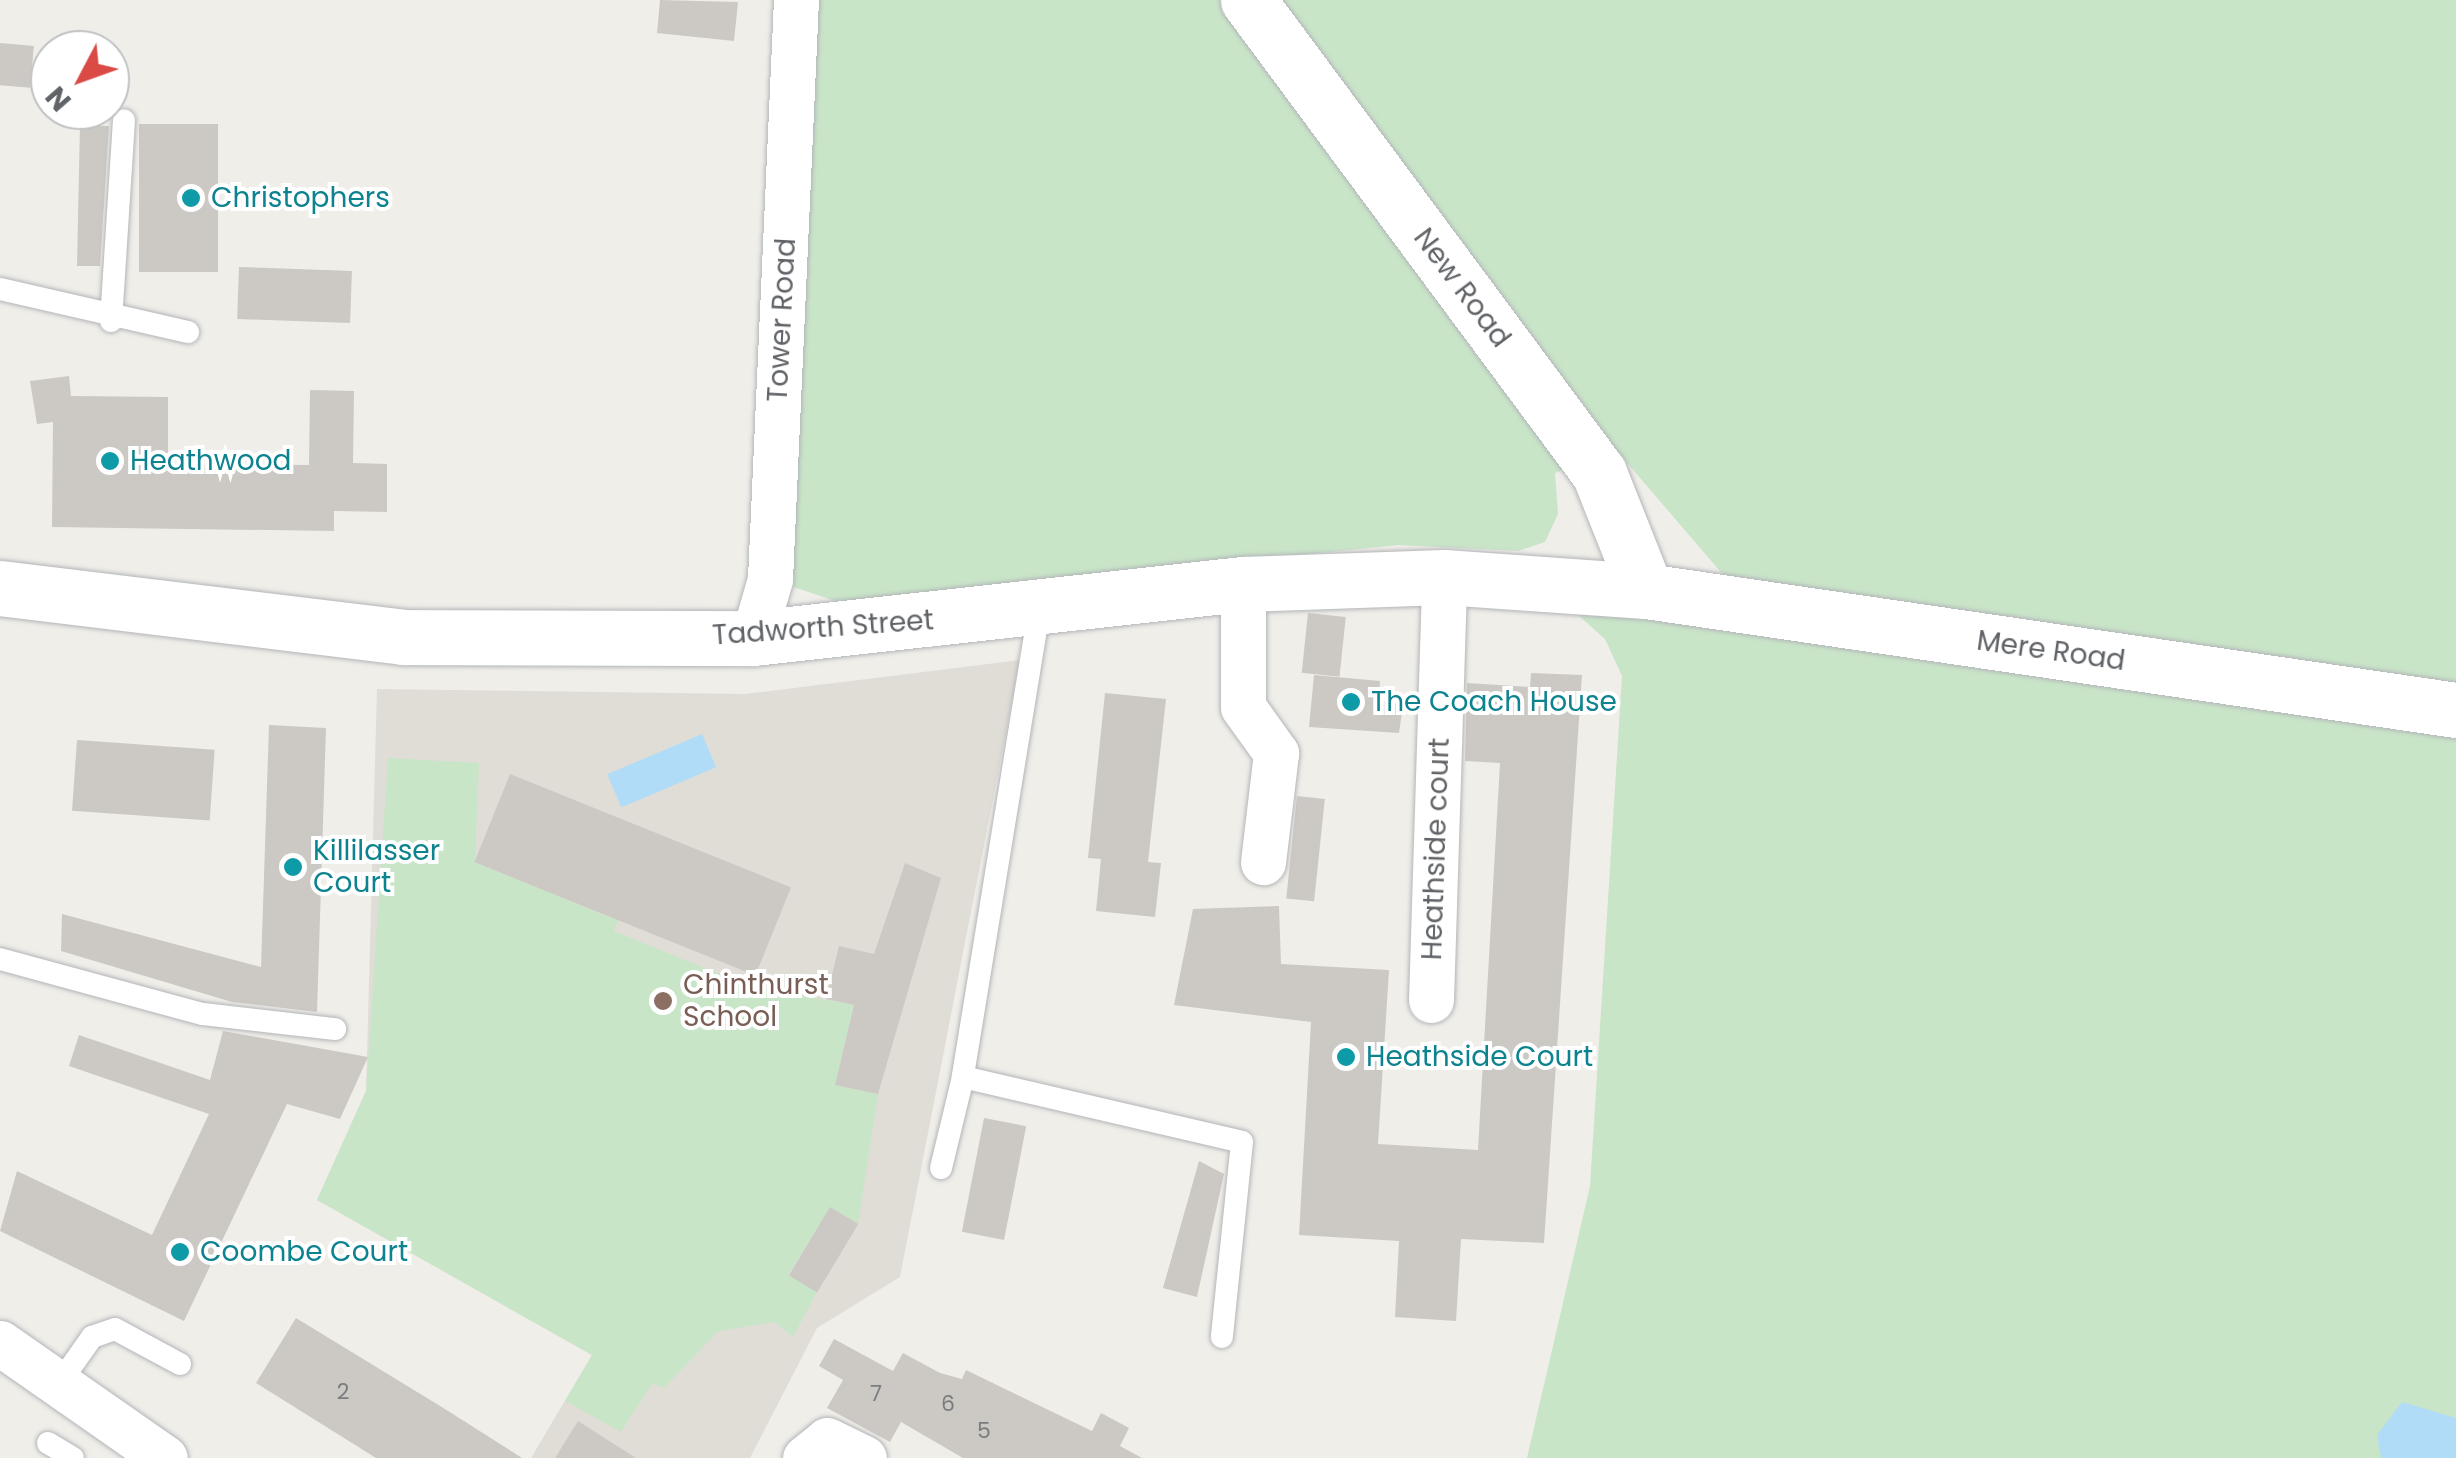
<!DOCTYPE html>
<style>
body{margin:0}
#map{position:relative;width:2456px;height:1458px;overflow:hidden;background:#f0eee9;font-family:Poppins,sans-serif}
div>[style]{position:absolute}
.education>*{inset:0;background:#e0ddd7}
.green>*{inset:0;background:#c9e5c8}
.water>*{inset:0;background:#b1dcf7;transform-origin:0 0}
.building>*{inset:0;background:#ccc9c5;transform-origin:0 0}
.roads{filter:drop-shadow(0 0 2px #b3b5b9) drop-shadow(0 0 2px #b3b5b9)}
.lane>*{height:22px;margin:-11px;padding:0 11px;transform-origin:11px;border-radius:11px;background:#fff}
.street>*{height:45px;margin:-22.5px;padding:0 22.5px;transform-origin:22.5px;border-radius:22.5px;background:#fff}
.secondary>*{height:55px;margin:-27.5px;padding:0 27.5px;transform-origin:27.5px;border-radius:27.5px;background:#fff}
.dots>*{width:28px;height:28px;translate:-50% -50%;box-sizing:border-box;border:5px solid #fff;border-radius:50%}
span{translate:-50% -50%;white-space:nowrap;text-align:center;line-height:1.15;-webkit-text-stroke:8px #fff;paint-order:stroke}
.number-label{font-size:22px;color:#7b7c7e}
.number-label span{-webkit-text-stroke-width:0}
.culture-label{font-size:28px;color:#0d838f}
.left{translate:0 -50%;text-align:left}
.street-label{font-size:28px;color:#606367}
.education-label{font-size:28px;color:#785e54}
.north{position:absolute;left:30px;top:30px;width:100px;height:100px;box-sizing:border-box;background:#fff;border:2px solid #bfc1c2;border-radius:50%;rotate:229deg;font-size:28px;font-weight:700;line-height:40px;text-align:center;color:#606367}
.north::after{content:'';display:block;margin:auto;width:35px;height:45px;background:#da4b45;clip-path:polygon(50% 0,100% 100%,50% 72%,0 100%)}
</style>
<div id="map">
<div class="education">
<div style="clip-path:polygon(1020px 660px,900px 1277px,817px 1328px,750px 1458px,531px 1458px,592px 1355px,317px 1200px,366px 1091px,377px 689px,745px 694px)"></div>
</div>
<div class="green">
<div style="clip-path:polygon(813px 0,2456px 0,2456px 686px,1725px 577px,1616px 450px,1555px 473px,1558px 514px,1545px 542px,1518px 551px,1399px 545px,838px 602px,770px 579px)"></div>
<div style="clip-path:polygon(1629px 612px,2456px 737px,2456px 1458px,1527px 1458px,1590px 1186px,1622px 676px,1605px 639px,1578px 615px)"></div>
<div style="clip-path:polygon(388px 758px,479px 763px,475px 862px,609px 917px,631px 887px,614px 931px,751px 987px,854px 1005px,835px 1085px,878px 1094px,858px 1224px,830px 1208px,788px 1275px,817px 1292px,793px 1337px,775px 1322px,718px 1331px,664px 1388px,652px 1384px,621px 1432px,565px 1401px,592px 1355px,317px 1200px,366px 1091px)"></div>
</div>
<div class="water">
<div style="left:702px;top:734px;width:36px;height:103px;rotate:67deg"></div>
<div style="clip-path:polygon(2402px 1402px,2456px 1418px,2456px 1458px,2381px 1458px,2377px 1435px)"></div>
</div>
<div class="building">
<div style="clip-path:polygon(660px 0,738px 2px,734px 41px,657px 33px)"></div>
<div style="left:0;top:43px;width:34px;height:42px;rotate:5deg"></div>
<div style="left:218px;top:124px;width:148px;height:79px;rotate:90deg"></div>
<div style="clip-path:polygon(80px 125px,109px 126px,100px 266px,77px 266px)"></div>
<div style="left:239px;top:267px;width:113px;height:52px;rotate:2deg"></div>
<div style="clip-path:polygon(69px 376px,71px 396px,168px 397px,168px 464px,309px 465px,310px 390px,354px 391px,353px 463px,387px 464px,387px 512px,334px 511px,334px 531px,52px 527px,53px 422px,37px 424px,30px 381px)"></div>
<div style="left:1308px;top:613px;width:38px;height:60px;rotate:6deg"></div>
<div style="clip-path:polygon(1531px 673px,1582px 675px,1544px 1243px,1461px 1239px,1456px 1321px,1395px 1317px,1399px 1241px,1299px 1235px,1311px 1022px,1174px 1005px,1193px 909px,1279px 906px,1281px 964px,1389px 970px,1378px 1144px,1478px 1150px,1500px 763px,1465px 761px,1467px 683px,1530px 687px)"></div>
<div style="clip-path:polygon(1314px 675px,1380px 681px,1379px 700px,1403px 705px,1399px 733px,1309px 727px)"></div>
<div style="clip-path:polygon(1105px 693px,1166px 699px,1148px 862px,1161px 863px,1155px 917px,1096px 911px,1101px 859px,1088px 858px)"></div>
<div style="clip-path:polygon(269px 725px,326px 728px,317px 1012px,232px 1002px,61px 951px,62px 914px,261px 967px)"></div>
<div style="left:77px;top:740px;width:138px;height:71px;rotate:4deg"></div>
<div style="left:510px;top:774px;width:303px;height:95px;rotate:22deg"></div>
<div style="left:1297px;top:796px;width:28px;height:103px;rotate:6deg"></div>
<div style="clip-path:polygon(905px 863px,941px 878px,878px 1094px,835px 1085px,854px 1005px,826px 999px,839px 946px,874px 954px)"></div>
<div style="clip-path:polygon(223px 1031px,368px 1057px,340px 1119px,287px 1104px,184px 1321px,0 1231px,17px 1171px,152px 1235px,209px 1114px,69px 1066px,79px 1035px,210px 1080px)"></div>
<div style="left:984px;top:1118px;width:43px;height:116px;rotate:11deg"></div>
<div style="clip-path:polygon(1199px 1161px,1224px 1174px,1197px 1297px,1163px 1288px)"></div>
<div style="left:830px;top:1207px;width:33px;height:80px;rotate:31deg"></div>
<div style="clip-path:polygon(296px 1318px,445px 1409px,522px 1458px,376px 1458px,256px 1383px)"></div>
<div style="clip-path:polygon(834px 1339px,893px 1371px,903px 1353px,940px 1373px,962px 1379px,966px 1370px,1092px 1431px,1101px 1413px,1129px 1428px,1120px 1446px,1142px 1458px,963px 1458px,901px 1422px,890px 1442px,827px 1408px,843px 1380px,819px 1366px)"></div>
<div style="clip-path:polygon(578px 1421px,636px 1458px,555px 1458px)"></div>
</div>
<div class="roads">
<div class="lane">
<div style="left:0;top:289px;width:193px;rotate:12.9deg"></div>
<div style="left:111px;top:321px;width:201px;rotate:-86.3deg"></div>
<div style="left:1039px;top:611px;width:472px;rotate:99.3deg"></div>
<div style="left:963px;top:1077px;width:286px;rotate:13.1deg"></div>
<div style="left:1242px;top:1142px;width:196px;rotate:95.9deg"></div>
<div style="left:0;top:959px;width:210px;rotate:15.2deg"></div>
<div style="left:203px;top:1014px;width:133px;rotate:6.5deg"></div>
<div style="left:941px;top:1168px;width:94px;rotate:-76.4deg"></div>
<div style="left:61px;top:1381px;width:54px;rotate:-54.8deg"></div>
<div style="left:92px;top:1337px;width:24px;rotate:-19deg"></div>
<div style="left:115px;top:1329px;width:74px;rotate:28.3deg"></div>
<div style="left:48px;top:1443px;width:29px;rotate:31deg"></div>
</div>
<div class="street">
<div style="left:1243px;top:584px;width:123px;rotate:90deg"></div>
<div style="left:1243px;top:707px;width:57px;rotate:54.3deg"></div>
<div style="left:1276px;top:753px;width:110px;rotate:96.8deg"></div>
<div style="left:753px;top:638px;width:61px;rotate:-73.9deg"></div>
<div style="left:770px;top:579px;width:580px;rotate:-87.43deg"></div>
<div style="left:1431px;top:1000px;width:423px;rotate:-88.2deg"></div>
<div style="left:0;top:1343px;width:201px;rotate:34.9deg"></div>
<div style="left:805px;top:1458px;width:28px;rotate:-39deg"></div>
<div style="left:827px;top:1440px;width:41px;rotate:25.9deg"></div>
</div>
<div class="secondary">
<div style="left:1248px;top:0;width:589px;rotate:53.42deg"></div>
<div style="left:1599px;top:473px;width:127px;rotate:68.3deg"></div>
<div style="left:0;top:588px;width:406px;rotate:6.9deg"></div>
<div style="left:403px;top:637px;width:350px;rotate:0.2deg"></div>
<div style="left:753px;top:638px;width:493px;rotate:-6.3deg"></div>
<div style="left:1243px;top:584px;width:201px;rotate:-2deg"></div>
<div style="left:1444px;top:577px;width:202px;rotate:4deg"></div>
<div style="left:1646px;top:591px;width:819px;rotate:8.36deg"></div>
</div>
</div>
<div class="dots">
<div style="left:191px;top:198px;background:#0f9aa8"></div>
<div style="left:110px;top:461px;background:#0f9aa8"></div>
<div style="left:1351px;top:702px;background:#0f9aa8"></div>
<div style="left:293px;top:867px;background:#0f9aa8"></div>
<div style="left:663px;top:1001px;background:#8d6e63"></div>
<div style="left:1346px;top:1057px;background:#0f9aa8"></div>
<div style="left:180px;top:1252px;background:#0f9aa8"></div>
</div>
<div class="number-label">
<span style="left:343px;top:1392px">2</span>
<span style="left:876px;top:1394px">7</span>
<span style="left:948px;top:1404px">6</span>
<span style="left:984px;top:1431px">5</span>
</div>
<div class="culture-label">
<span class="left" style="left:211px;top:198px">Christophers</span>
<span class="left" style="left:130px;top:461px">Heathwood</span>
<span class="left" style="left:1371px;top:702px">The Coach House</span>
<span class="left" style="left:313px;top:867px">Killilasser<br>Court</span>
<span class="left" style="left:1366px;top:1057px">Heathside Court</span>
<span class="left" style="left:200px;top:1252px">Coombe Court</span>
</div>
<div class="street-label">
<span style="left:1462px;top:288px;rotate:53deg">New Road</span>
<span style="left:782px;top:320px;rotate:-87deg">Tower Road</span>
<span style="left:823px;top:628px;rotate:-4deg">Tadworth Street</span>
<span style="left:2051px;top:651px;rotate:8deg">Mere Road</span>
<span style="left:1436px;top:849px;rotate:-88deg">Heathside court</span>
</div>
<div class="education-label">
<span class="left" style="left:683px;top:1001px">Chinthurst<br>School</span>
</div>
<div class="north">N</div>
</div>
